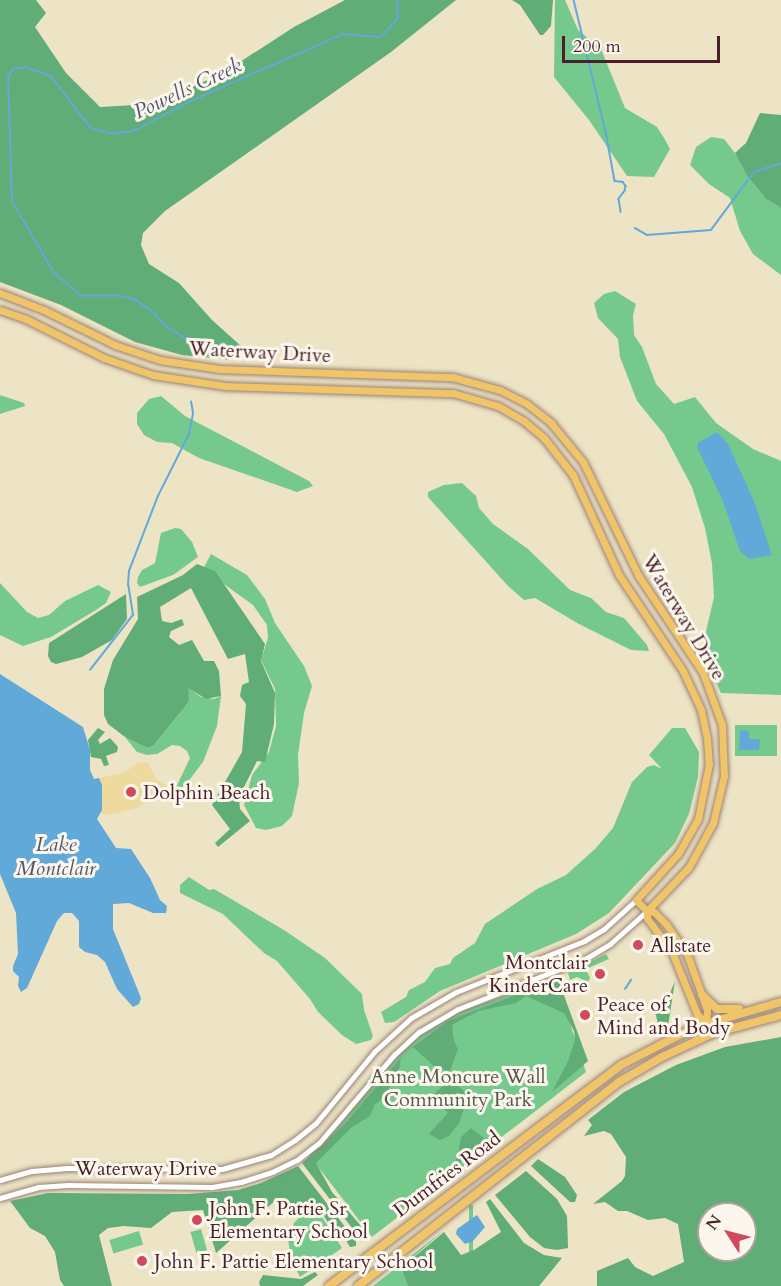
<!DOCTYPE html>
<style>
body{margin:0}
#map{position:relative;width:781px;height:1286px;overflow:hidden;background:#ede4c5;font-family:Cardo,serif}
div>[style]{position:absolute}
.green>*{inset:0;background:#75c98c;transform-origin:0 0}
.forest>*{inset:0;background:#60ad78}
.sand>*{inset:0;background:#eeda9e}
.water>*{inset:0;background:#60a9d8}
.stream>*{height:1.5px;margin:-0.75px;padding:0 0.75px;transform-origin:0.75px;border-radius:0.75px;background:#60a9d8}
.roads{filter:drop-shadow(0 0 2px #9c8278) drop-shadow(0 0 2px #9c8278)}
.minor>*{height:5px;margin:-2.5px;padding:0 2.5px;transform-origin:2.5px;border-radius:2.5px;background:#fff}
.major>*{height:7px;margin:-3.5px;padding:0 3.5px;transform-origin:3.5px;border-radius:3.5px;background:#f0c469}
.highway>*{height:8px;margin:-4px;padding:0 4px;transform-origin:4px;border-radius:4px;background:#f0c469}
.dots>*{width:16px;height:16px;translate:-50% -50%;box-sizing:border-box;border:3px solid #fbf7ec;border-radius:50%}
span{translate:-50% -50%;white-space:nowrap;text-align:center;line-height:1.15;-webkit-text-stroke:6px #fbf7ec;paint-order:stroke}
.street-label{font-size:20px;color:#4a1f2b}
.poi-label{font-size:20px;color:#4a1f2b}
.left{translate:0 -50%;text-align:left}
.right{translate:-100% -50%;text-align:right}
.park-label{font-size:20px;color:#595a4d}
.water-label{font-size:21px;color:#535670;font-style:italic}
.north{position:absolute;left:697px;top:1202px;width:60px;height:60px;box-sizing:border-box;background:#fbf7ec;border:2px solid #b4a19f;border-radius:50%;rotate:306deg;font-size:16px;font-weight:700;line-height:24px;text-align:center;color:#4a1f2b}
.north::after{content:'';display:block;margin:auto;width:21px;height:27px;background:#d1495b;clip-path:polygon(50% 0,100% 100%,50% 72%,0 100%)}
.scale{position:absolute;left:562px;top:36px;width:158px;height:27px;box-sizing:border-box;border:3px solid #4a1f2b;border-top:0;padding-left:8px;font-size:18px;line-height:21px;white-space:nowrap;color:#4a1f2b;-webkit-text-stroke:4px #fbf7ec;paint-order:stroke}
</style>
<div id="map">
<div class="green">
<div style="clip-path:polygon(555px 0,565px 0,578px 30px,601px 49px,625px 108px,657px 127px,664px 138px,670px 149px,654px 177px,627px 176px,589px 120px,554px 77px)"></div>
<div style="clip-path:polygon(711px 137px,724px 139px,735px 153px,747px 176px,766px 199px,781px 208px,781px 275px,753px 254px,740px 231px,730px 198px,709px 184px,690px 165px,696px 147px)"></div>
<div style="clip-path:polygon(615px 291px,636px 304px,633px 315px,634px 335px,642px 347px,656px 384px,674px 404px,695px 397px,716px 423px,753px 449px,781px 461px,781px 695px,721px 693px,707px 663px,702px 649px,714px 597px,712px 563px,705px 528px,692px 487px,664px 434px,637px 401px,620px 357px,618px 339px,598px 318px,594px 303px,604px 294px)"></div>
<div style="clip-path:polygon(0 395px,24px 403px,25px 406px,0 414px)"></div>
<div style="clip-path:polygon(161px 396px,185px 416px,309px 481px,313px 486px,297px 492px,199px 458px,172px 443px,157px 442px,144px 435px,137px 424px,137px 413px,149px 399px)"></div>
<div style="clip-path:polygon(462px 483px,476px 496px,479px 508px,493px 524px,528px 549px,570px 590px,591px 598px,606px 612px,624px 618px,647px 645px,649px 651px,631px 650px,579px 624px,535px 598px,524px 600px,508px 586px,428px 497px,428px 492px,444px 485px)"></div>
<div style="clip-path:polygon(175px 528px,181px 529px,192px 542px,198px 557px,173px 575px,140px 587px,137px 583px,138px 577px,142px 570px,155px 563px,161px 533px)"></div>
<div style="clip-path:polygon(211px 554px,247px 575px,265px 599px,275px 623px,304px 666px,312px 686px,304px 713px,298px 755px,299px 783px,292px 816px,282px 826px,266px 830px,256px 828px,244px 805px,252px 775px,269px 752px,276px 726px,275px 689px,261px 660px,268px 638px,267px 625px,253px 605px,203px 569px)"></div>
<div style="clip-path:polygon(0 583px,27px 612px,38px 618px,49px 615px,65px 601px,98px 585px,111px 592px,106px 603px,96px 610px,51px 637px,23px 646px,0 635px)"></div>
<div style="clip-path:polygon(187px 687px,201px 697px,214px 699px,221px 696px,217px 726px,203px 762px,187px 783px,171px 798px,190px 758px,187px 751px,180px 746px,172px 745px,157px 754px,147px 755px,137px 752px,125px 737px,147px 748px,153px 746px,187px 704px)"></div>
<div style="left:735px;top:725px;width:42px;height:31px"></div>
<div style="clip-path:polygon(672px 728px,685px 728px,699px 752px,698px 777px,689px 814px,675px 843px,609px 913px,576px 934px,440px 991px,394px 1022px,385px 1023px,381px 1012px,406px 997px,409px 990px,425px 982px,435px 968px,450px 964px,453px 958px,475px 943px,485px 924px,537px 889px,566px 875px,595px 849px,613px 828px,632px 782px,647px 767px,654px 765px,662px 769px,649px 755px)"></div>
<div style="clip-path:polygon(189px 877px,209px 890px,214px 889px,284px 930px,325px 958px,362px 994px,364px 1010px,373px 1036px,371px 1040px,356px 1044px,342px 1035px,318px 1012px,310px 999px,277px 961px,264px 953px,223px 914px,180px 893px,180px 885px)"></div>
<div style="clip-path:polygon(606px 954px,609px 959px,586px 969px,590px 978px,588px 982px,577px 977px,570px 980px,568px 973px)"></div>
<div style="clip-path:polygon(555px 978px,586px 1072px,372px 1237px,309px 1155px,339px 1126px,391px 1062px,425px 1030px,458px 1012px)"></div>
<div style="clip-path:polygon(313px 1203px,342px 1248px,300px 1277px,292px 1262px,288px 1240px,294px 1223px)"></div>
<div style="left:469px;top:1205px;width:4px;height:98px"></div>
<div style="left:201px;top:1229px;width:22px;height:11px;rotate:74deg"></div>
<div style="left:139px;top:1231px;width:14px;height:31px;rotate:73deg"></div>
<div style="clip-path:polygon(443px 1231px,401px 1268px,408px 1286px,373px 1286px)"></div>
</div>
<div class="forest">
<div style="clip-path:polygon(0 0,36px 0,46px 13px,35px 27px,66px 73px,100px 107px,135px 105px,181px 92px,223px 73px,294px 27px,345px 0,456px 0,391px 52px,165px 211px,143px 233px,141px 245px,149px 264px,179px 283px,212px 320px,241px 346px,232px 360px,182px 355px,135px 342px,61px 305px,0 282px)"></div>
<div style="clip-path:polygon(512px 0,553px 0,551px 26px,543px 35px,540px 35px,520px 5px)"></div>
<div style="clip-path:polygon(760px 113px,781px 115px,781px 208px,766px 199px,747px 176px,735px 153px,746px 143px)"></div>
<div style="clip-path:polygon(197px 564px,215px 571px,265px 644px,261px 661px,275px 693px,274px 724px,265px 762px,257px 761px,239px 797px,240px 809px,250px 821px,218px 847px,215px 843px,230px 829px,212px 805px,242px 752px,246px 704px,240px 696px,242px 685px,249px 682px,245px 654px,228px 659px,191px 588px,160px 607px,162px 621px,171px 623px,182px 619px,184px 625px,171px 631px,169px 637px,179px 645px,192px 640px,204px 661px,214px 661px,219px 671px,221px 696px,206px 699px,188px 688px,189px 699px,187px 704px,153px 746px,147px 748px,125px 737px,108px 724px,104px 715px,104px 689px,113px 660px,138px 619px,137px 597px,183px 575px)"></div>
<div style="clip-path:polygon(126px 594px,127px 619px,112px 640px,82px 657px,56px 664px,51px 662px,48px 656px,49px 643px)"></div>
<div style="clip-path:polygon(98px 728px,105px 732px,98px 740px,100px 744px,110px 738px,118px 747px,117px 752px,106px 756px,109px 765px,104px 766px,101px 759px,91px 757px,88px 740px)"></div>
<div style="clip-path:polygon(558px 979px,588px 1061px,552px 1092px,568px 1061px,575px 1040px,574px 1031px,564px 1013px,526px 996px,516px 1003px,478px 1011px,452px 1025px,454px 1041px,458px 1049px,450px 1071px,436px 1068px,413px 1047px,448px 1021px)"></div>
<div style="clip-path:polygon(675px 981px,668px 1026px,659px 1027px,655px 1012px,668px 998px)"></div>
<div style="clip-path:polygon(evenodd,781px 1037px,781px 1286px,597px 1286px,597px 1271px,628px 1258px,635px 1267px,653px 1276px,684px 1262px,678px 1224px,665px 1218px,648px 1220px,627px 1211px,618px 1211px,605px 1202px,593px 1204px,622px 1181px,625px 1176px,626px 1157px,611px 1134px,604px 1131px,584px 1136px,592px 1125px,588px 1120px,624px 1092px,676px 1065px,725px 1047px,781px 1037px,709px 1214px,745px 1214px,745px 1250px,709px 1250px,709px 1214px)"></div>
<div style="clip-path:polygon(401px 1058px,399px 1070px,392px 1084px,381px 1100px,375px 1104px,370px 1116px,352px 1127px,316px 1163px,332px 1192px,367px 1233px,364px 1237px,359px 1237px,302px 1163px,344px 1125px)"></div>
<div style="clip-path:polygon(450px 1079px,471px 1097px,471px 1102px,464px 1109px,459px 1123px,449px 1136px,440px 1140px,429px 1134px,448px 1113px,432px 1096px)"></div>
<div style="clip-path:polygon(471px 1128px,485px 1139px,485px 1142px,452px 1169px,458px 1155px,461px 1137px)"></div>
<div style="clip-path:polygon(538px 1159px,565px 1177px,577px 1195px,575px 1202px,570px 1202px,531px 1166px)"></div>
<div style="clip-path:polygon(298px 1166px,356px 1241px,356px 1246px,350px 1247px,342px 1234px,333px 1230px,314px 1201px,297px 1208px,277px 1199px,216px 1253px,203px 1210px,172px 1212px,151px 1228px,124px 1226px,108px 1228px,99px 1235px,112px 1286px,64px 1286px,60px 1280px,55px 1252px,45px 1236px,30px 1228px,10px 1201px,48px 1193px,188px 1194px,238px 1190px,261px 1183px)"></div>
<div style="clip-path:polygon(526px 1171px,557px 1199px,567px 1216px,568px 1248px,557px 1250px,544px 1248px,530px 1237px,495px 1195px)"></div>
<div style="clip-path:polygon(490px 1199px,524px 1243px,544px 1255px,562px 1258px,539px 1286px,408px 1286px,401px 1268px,444px 1232px,461px 1255px,474px 1250px,501px 1232px,486px 1202px)"></div>
<div style="clip-path:polygon(315px 1272px,318px 1275px,303px 1286px,260px 1286px,259px 1282px,263px 1275px,301px 1279px)"></div>
</div>
<div class="sand">
<div style="clip-path:polygon(139px 762px,149px 763px,156px 779px,167px 786px,138px 808px,107px 815px,100px 813px,102px 785px,99px 778px,124px 773px)"></div>
</div>
<div class="water">
<div style="clip-path:polygon(717px 432px,728px 444px,754px 501px,772px 555px,749px 559px,740px 551px,723px 501px,697px 447px,698px 443px)"></div>
<div style="clip-path:polygon(0 674px,83px 727px,90px 750px,90px 770px,94px 779px,99px 778px,102px 785px,102px 810px,97px 819px,116px 848px,131px 849px,150px 878px,160px 900px,167px 906px,166px 913px,153px 913px,129px 903px,113px 904px,113px 929px,141px 998px,139px 1004px,133px 1007px,117px 989px,105px 962px,97px 955px,85px 952px,79px 947px,79px 921px,72px 913px,64px 913px,57px 921px,27px 988px,21px 992px,18px 986px,19px 977px,13px 971px,13px 966px,18px 954px,16px 913px,0 874px)"></div>
<div style="clip-path:polygon(740px 730px,749px 731px,749px 739px,760px 739px,759px 750px,739px 750px)"></div>
<div style="clip-path:polygon(477px 1215px,485px 1227px,473px 1241px,465px 1244px,456px 1234px,457px 1229px)"></div>
</div>
<div class="stream">
<div style="left:574px;top:0;width:136px;rotate:76.4deg"></div>
<div style="left:606px;top:132px;width:50px;rotate:79.6deg"></div>
<div style="left:615px;top:181px;width:8px;rotate:7deg"></div>
<div style="left:623px;top:182px;width:5px;rotate:53deg"></div>
<div style="left:626px;top:186px;width:5px;rotate:101deg"></div>
<div style="left:625px;top:191px;width:10px;rotate:127deg"></div>
<div style="left:619px;top:199px;width:13px;rotate:81deg"></div>
<div style="left:635px;top:228px;width:14px;rotate:30deg"></div>
<div style="left:647px;top:235px;width:64px;rotate:-4.5deg"></div>
<div style="left:711px;top:230px;width:72px;rotate:-53.4deg"></div>
<div style="left:754px;top:172px;width:28px;rotate:-18deg"></div>
<div style="left:200px;top:352px;width:16px;rotate:-135deg"></div>
<div style="left:189px;top:341px;width:28px;rotate:-148deg"></div>
<div style="left:165px;top:326px;width:17px;rotate:-130deg"></div>
<div style="left:154px;top:313px;width:23px;rotate:-146deg"></div>
<div style="left:135px;top:300px;width:16px;rotate:-166deg"></div>
<div style="left:119px;top:296px;width:38px;rotate:180deg"></div>
<div style="left:81px;top:296px;width:35px;rotate:-140deg"></div>
<div style="left:54px;top:273px;width:82px;rotate:-120.6deg"></div>
<div style="left:12px;top:202px;width:125px;rotate:-91.8deg"></div>
<div style="left:8px;top:77px;width:9px;rotate:-58deg"></div>
<div style="left:13px;top:69px;width:12px;rotate:-9deg"></div>
<div style="left:25px;top:67px;width:28px;rotate:19deg"></div>
<div style="left:51px;top:76px;width:66px;rotate:52.4deg"></div>
<div style="left:91px;top:128px;width:20px;rotate:15deg"></div>
<div style="left:110px;top:133px;width:22px;rotate:-3deg"></div>
<div style="left:132px;top:132px;width:69px;rotate:-27.7deg"></div>
<div style="left:193px;top:100px;width:164px;rotate:-23.7deg"></div>
<div style="left:343px;top:34px;width:38px;rotate:5deg"></div>
<div style="left:381px;top:37px;width:25px;rotate:-47deg"></div>
<div style="left:398px;top:19px;width:19px;rotate:-93deg"></div>
<div style="left:90px;top:670px;width:70px;rotate:-52deg"></div>
<div style="left:133px;top:615px;width:30px;rotate:-99deg"></div>
<div style="left:128px;top:585px;width:14px;rotate:-86deg"></div>
<div style="left:129px;top:571px;width:80px;rotate:-68.9deg"></div>
<div style="left:158px;top:496px;width:69px;rotate:-63.4deg"></div>
<div style="left:189px;top:434px;width:21px;rotate:-79deg"></div>
<div style="left:193px;top:413px;width:11px;rotate:-100deg"></div>
<div style="left:625px;top:989px;width:11px;rotate:-56deg"></div>
</div>
<div class="roads">
<div class="minor">
<div style="left:0;top:1180px;width:33px;rotate:-16deg"></div>
<div style="left:32px;top:1171px;width:35px;rotate:-5deg"></div>
<div style="left:67px;top:1168px;width:155px;rotate:0.4deg"></div>
<div style="left:222px;top:1169px;width:51px;rotate:-15.9deg"></div>
<div style="left:271px;top:1155px;width:28px;rotate:-32deg"></div>
<div style="left:295px;top:1140px;width:27px;rotate:-39deg"></div>
<div style="left:316px;top:1123px;width:93px;rotate:-50.7deg"></div>
<div style="left:375px;top:1051px;width:49px;rotate:-42.5deg"></div>
<div style="left:411px;top:1018px;width:52px;rotate:-30deg"></div>
<div style="left:456px;top:992px;width:138px;rotate:-21.7deg"></div>
<div style="left:584px;top:941px;width:23px;rotate:-31deg"></div>
<div style="left:604px;top:929px;width:43px;rotate:-42.2deg"></div>
<div style="left:0;top:1198px;width:40px;rotate:-16deg"></div>
<div style="left:38px;top:1187px;width:30px;rotate:-4deg"></div>
<div style="left:68px;top:1185px;width:144px;rotate:0.8deg"></div>
<div style="left:212px;top:1187px;width:29px;rotate:-10deg"></div>
<div style="left:241px;top:1182px;width:33px;rotate:-18deg"></div>
<div style="left:272px;top:1172px;width:28px;rotate:-26deg"></div>
<div style="left:297px;top:1160px;width:28px;rotate:-38deg"></div>
<div style="left:319px;top:1143px;width:116px;rotate:-49.6deg"></div>
<div style="left:394px;top:1055px;width:34px;rotate:-43deg"></div>
<div style="left:419px;top:1032px;width:45px;rotate:-30.5deg"></div>
<div style="left:458px;top:1009px;width:136px;rotate:-21.5deg"></div>
<div style="left:585px;top:959px;width:29px;rotate:-31deg"></div>
<div style="left:610px;top:944px;width:50px;rotate:-41.7deg"></div>
</div>
<div class="major">
<div style="left:0;top:293px;width:47px;rotate:21.1deg"></div>
<div style="left:44px;top:310px;width:79px;rotate:26.2deg"></div>
<div style="left:115px;top:345px;width:47px;rotate:18.4deg"></div>
<div style="left:160px;top:360px;width:60px;rotate:8.7deg"></div>
<div style="left:219px;top:369px;width:233px;rotate:2deg"></div>
<div style="left:452px;top:377px;width:50px;rotate:15.2deg"></div>
<div style="left:500px;top:390px;width:30px;rotate:27deg"></div>
<div style="left:527px;top:404px;width:31px;rotate:38deg"></div>
<div style="left:551px;top:423px;width:50px;rotate:50.6deg"></div>
<div style="left:583px;top:462px;width:126px;rotate:64deg"></div>
<div style="left:638px;top:575px;width:118px;rotate:56.4deg"></div>
<div style="left:703px;top:673px;width:55px;rotate:69.9deg"></div>
<div style="left:722px;top:725px;width:51px;rotate:87.8deg"></div>
<div style="left:724px;top:776px;width:48px;rotate:103.2deg"></div>
<div style="left:713px;top:823px;width:50px;rotate:118.6deg"></div>
<div style="left:689px;top:867px;width:61px;rotate:133.7deg"></div>
<div style="left:0;top:310px;width:28px;rotate:19deg"></div>
<div style="left:26px;top:319px;width:87px;rotate:26.6deg"></div>
<div style="left:104px;top:358px;width:52px;rotate:19.1deg"></div>
<div style="left:153px;top:375px;width:73px;rotate:8.7deg"></div>
<div style="left:225px;top:386px;width:228px;rotate:1.8deg"></div>
<div style="left:453px;top:393px;width:47px;rotate:16.1deg"></div>
<div style="left:498px;top:406px;width:30px;rotate:30deg"></div>
<div style="left:524px;top:421px;width:26px;rotate:40deg"></div>
<div style="left:544px;top:438px;width:47px;rotate:51.9deg"></div>
<div style="left:573px;top:475px;width:110px;rotate:65.3deg"></div>
<div style="left:619px;top:575px;width:115px;rotate:56.3deg"></div>
<div style="left:683px;top:671px;width:43px;rotate:65.2deg"></div>
<div style="left:701px;top:710px;width:29px;rotate:78deg"></div>
<div style="left:707px;top:738px;width:26px;rotate:86deg"></div>
<div style="left:709px;top:764px;width:56px;rotate:101.3deg"></div>
<div style="left:698px;top:819px;width:40px;rotate:119.7deg"></div>
<div style="left:678px;top:854px;width:62px;rotate:132.4deg"></div>
<div style="left:636px;top:900px;width:16px;rotate:45deg"></div>
<div style="left:647px;top:911px;width:7px;rotate:90deg"></div>
<div style="left:647px;top:918px;width:42px;rotate:53.7deg"></div>
<div style="left:672px;top:952px;width:67px;rotate:68deg"></div>
<div style="left:697px;top:1014px;width:13px;rotate:45deg"></div>
<div style="left:706px;top:1023px;width:12px;rotate:66deg"></div>
<div style="left:647px;top:911px;width:7px;rotate:8deg"></div>
<div style="left:654px;top:912px;width:17px;rotate:45deg"></div>
<div style="left:666px;top:924px;width:37px;rotate:55deg"></div>
<div style="left:687px;top:954px;width:59px;rotate:70.3deg"></div>
<div style="left:707px;top:1010px;width:13px;rotate:94deg"></div>
</div>
<div class="highway">
<div style="left:702px;top:995px;width:21px;rotate:43deg"></div>
<div style="left:717px;top:1009px;width:22px"></div>
<div style="left:329px;top:1286px;width:368px;rotate:-37.1deg"></div>
<div style="left:623px;top:1064px;width:81px;rotate:-27.2deg"></div>
<div style="left:695px;top:1027px;width:90px;rotate:-16.2deg"></div>
<div style="left:358px;top:1286px;width:331px;rotate:-38deg"></div>
<div style="left:619px;top:1082px;width:50px;rotate:-30.2deg"></div>
<div style="left:662px;top:1057px;width:54px;rotate:-25.1deg"></div>
<div style="left:711px;top:1034px;width:73px;rotate:-15.2deg"></div>
</div>
</div>
<div class="dots">
<div style="left:131px;top:792px;background:#d1495b"></div>
<div style="left:638px;top:945px;background:#d1495b"></div>
<div style="left:600px;top:974px;background:#d1495b"></div>
<div style="left:585px;top:1015px;background:#d1495b"></div>
<div style="left:197px;top:1220px;background:#d1495b"></div>
<div style="left:142px;top:1261px;background:#d1495b"></div>
</div>
<div class="street-label">
<span style="left:260px;top:352px;rotate:3deg">Waterway Drive</span>
<span style="left:684px;top:617px;rotate:59deg">Waterway Drive</span>
<span style="left:146px;top:1168px">Waterway Drive</span>
<span style="left:447px;top:1174px;rotate:-37deg">Dumfries Road</span>
</div>
<div class="poi-label">
<span class="left" style="left:143px;top:792px">Dolphin Beach</span>
<span class="left" style="left:650px;top:945px">Allstate</span>
<span class="right" style="left:588px;top:974px">Montclair<br>KinderCare</span>
<span class="left" style="left:597px;top:1016px">Peace of<br>Mind and Body</span>
<span class="left" style="left:209px;top:1220px">John F. Pattie Sr<br>Elementary School</span>
<span class="left" style="left:154px;top:1261px">John F. Pattie Elementary School</span>
</div>
<div class="park-label">
<span style="left:458px;top:1088px">Anne Moncure Wall<br>Community Park</span>
</div>
<div class="water-label">
<span style="left:188px;top:89px;rotate:-25deg">Powells Creek</span>
<span style="left:56px;top:857px">Lake<br>Montclair</span>
</div>
<div class="north">N</div>
<div class="scale">200 m</div>
</div>
